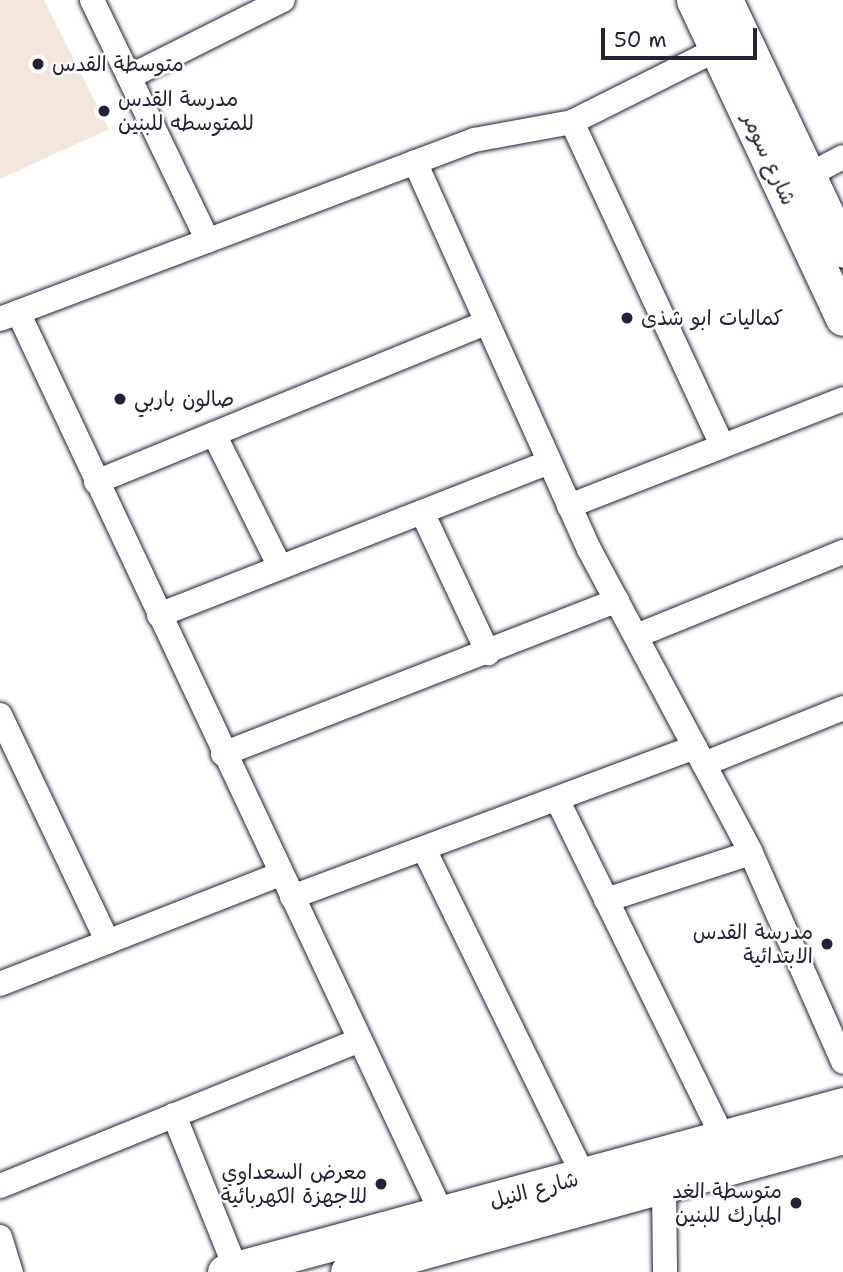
<!DOCTYPE html>
<meta charset="utf-8">
<style>
body{margin:0}
#map{position:relative;width:843px;height:1272px;overflow:hidden;background:#fff;font-family:"Shantell Sans","Playpen Sans Arabic",sans-serif}
div>[style]{position:absolute}
.built>*{inset:0;background:#f4e6dc}
.roads{filter:drop-shadow(0 0 2px #22223b) drop-shadow(0 0 2px #22223b)}
.street>*{height:24px;margin:-12px;padding:0 12px;transform-origin:12px;border-radius:12px;background:#fff}
.secondary>*{height:35px;margin:-17.5px;padding:0 17.5px;transform-origin:17.5px;border-radius:17.5px;background:#fff}
.dots>*{width:19px;height:19px;translate:-50% -50%;box-sizing:border-box;border:4px solid #fff;border-radius:50%}
span{translate:-50% -50%;white-space:nowrap;text-align:center;line-height:1.15;-webkit-text-stroke:5px #fff;paint-order:stroke}
.poi-label{font-size:21px;color:#22223b}
.left{translate:0 -50%;text-align:left}
.right{translate:-100% -50%;text-align:right}
.street-label{font-size:21px;color:#22223b}
.scale{position:absolute;left:601px;top:28px;width:156px;height:32px;box-sizing:border-box;border:4px solid #22223b;border-top:0;padding-left:9px;font-size:21px;line-height:24px;white-space:nowrap;color:#22223b;-webkit-text-stroke:5px #fff;paint-order:stroke}
</style>
<div id="map">
<div class="built">
<div style="clip-path:polygon(0 0,44px 0,109px 129px,0 179px)"></div>
</div>
<div class="roads">
<div class="street">
<div style="left:92px;top:0;width:267px;rotate:64.3deg"></div>
<div style="left:129px;top:77px;width:172px;rotate:-26.6deg"></div>
<div style="left:572px;top:122px;width:356px;rotate:65.1deg"></div>
<div style="left:415px;top:162px;width:424px;rotate:65.8deg"></div>
<div style="left:589px;top:549px;width:344px;rotate:61.9deg"></div>
<div style="left:751px;top:853px;width:228px;rotate:66.2deg"></div>
<div style="left:809px;top:175px;width:38px;rotate:-28deg"></div>
<div style="left:18px;top:312px;width:997px;rotate:64.82deg"></div>
<div style="left:0;top:319px;width:507px;rotate:-20.69deg"></div>
<div style="left:474px;top:140px;width:100px;rotate:-10.4deg"></div>
<div style="left:572px;top:122px;width:163px;rotate:-26.6deg"></div>
<div style="left:214px;top:434px;width:148px;rotate:63.6deg"></div>
<div style="left:96px;top:482px;width:421px;rotate:-22.2deg"></div>
<div style="left:569px;top:506px;width:294px;rotate:-21.3deg"></div>
<div style="left:422px;top:512px;width:156px;rotate:64.9deg"></div>
<div style="left:159px;top:615px;width:419px;rotate:-21.4deg"></div>
<div style="left:636px;top:636px;width:223px;rotate:-22.1deg"></div>
<div style="left:0;top:715px;width:251px;rotate:64.6deg"></div>
<div style="left:223px;top:754px;width:423px;rotate:-21.3deg"></div>
<div style="left:704px;top:764px;width:150px;rotate:-21.9deg"></div>
<div style="left:557px;top:799px;width:375px;rotate:63.9deg"></div>
<div style="left:424px;top:849px;width:365px;rotate:64deg"></div>
<div style="left:292px;top:897px;width:430px;rotate:-20.4deg"></div>
<div style="left:606px;top:900px;width:152px;rotate:-18deg"></div>
<div style="left:0;top:984px;width:302px;rotate:-21.4deg"></div>
<div style="left:174px;top:1115px;width:166px;rotate:68.1deg"></div>
<div style="left:0;top:1186px;width:388px;rotate:-22.1deg"></div>
<div style="left:664px;top:1186px;width:86px;rotate:89.3deg"></div>
<div style="left:0;top:1237px;width:37px;rotate:73deg"></div>
</div>
<div class="secondary">
<div style="left:694px;top:0;width:351px;rotate:64.9deg"></div>
<div style="left:725px;top:0;width:276px;rotate:64.7deg"></div>
<div style="left:225px;top:1272px;width:640px;rotate:-15.12deg"></div>
<div style="left:348px;top:1272px;width:513px;rotate:-15.36deg"></div>
</div>
</div>
<div class="dots">
<div style="left:38px;top:64px;background:#22223b"></div>
<div style="left:104px;top:111px;background:#22223b"></div>
<div style="left:627px;top:318px;background:#22223b"></div>
<div style="left:120px;top:399px;background:#22223b"></div>
<div style="left:827px;top:944px;background:#22223b"></div>
<div style="left:381px;top:1184px;background:#22223b"></div>
<div style="left:796px;top:1203px;background:#22223b"></div>
</div>
<div class="poi-label">
<span class="left" style="left:52px;top:64px">متوسطة القدس</span>
<span class="left" style="left:118px;top:111px">مدرسة القدس<br>للمتوسطه للبنين</span>
<span class="left" style="left:641px;top:318px">كماليات ابو شذى</span>
<span class="left" style="left:134px;top:399px">صالون باربي</span>
<span class="right" style="left:813px;top:944px">مدرسة القدس<br>الابتدائية</span>
<span class="right" style="left:367px;top:1184px">معرض السعداوي<br>للاجهزة الكهربائية</span>
<span class="right" style="left:782px;top:1203px">متوسطة الغد<br>المبارك للبنين</span>
</div>
<div class="street-label">
<span style="left:769px;top:159px;rotate:65deg">شارع سومر</span>
<span style="left:534px;top:1190px;rotate:-15deg">شارع النيل</span>
</div>
<div class="scale">50 m</div>
</div>
